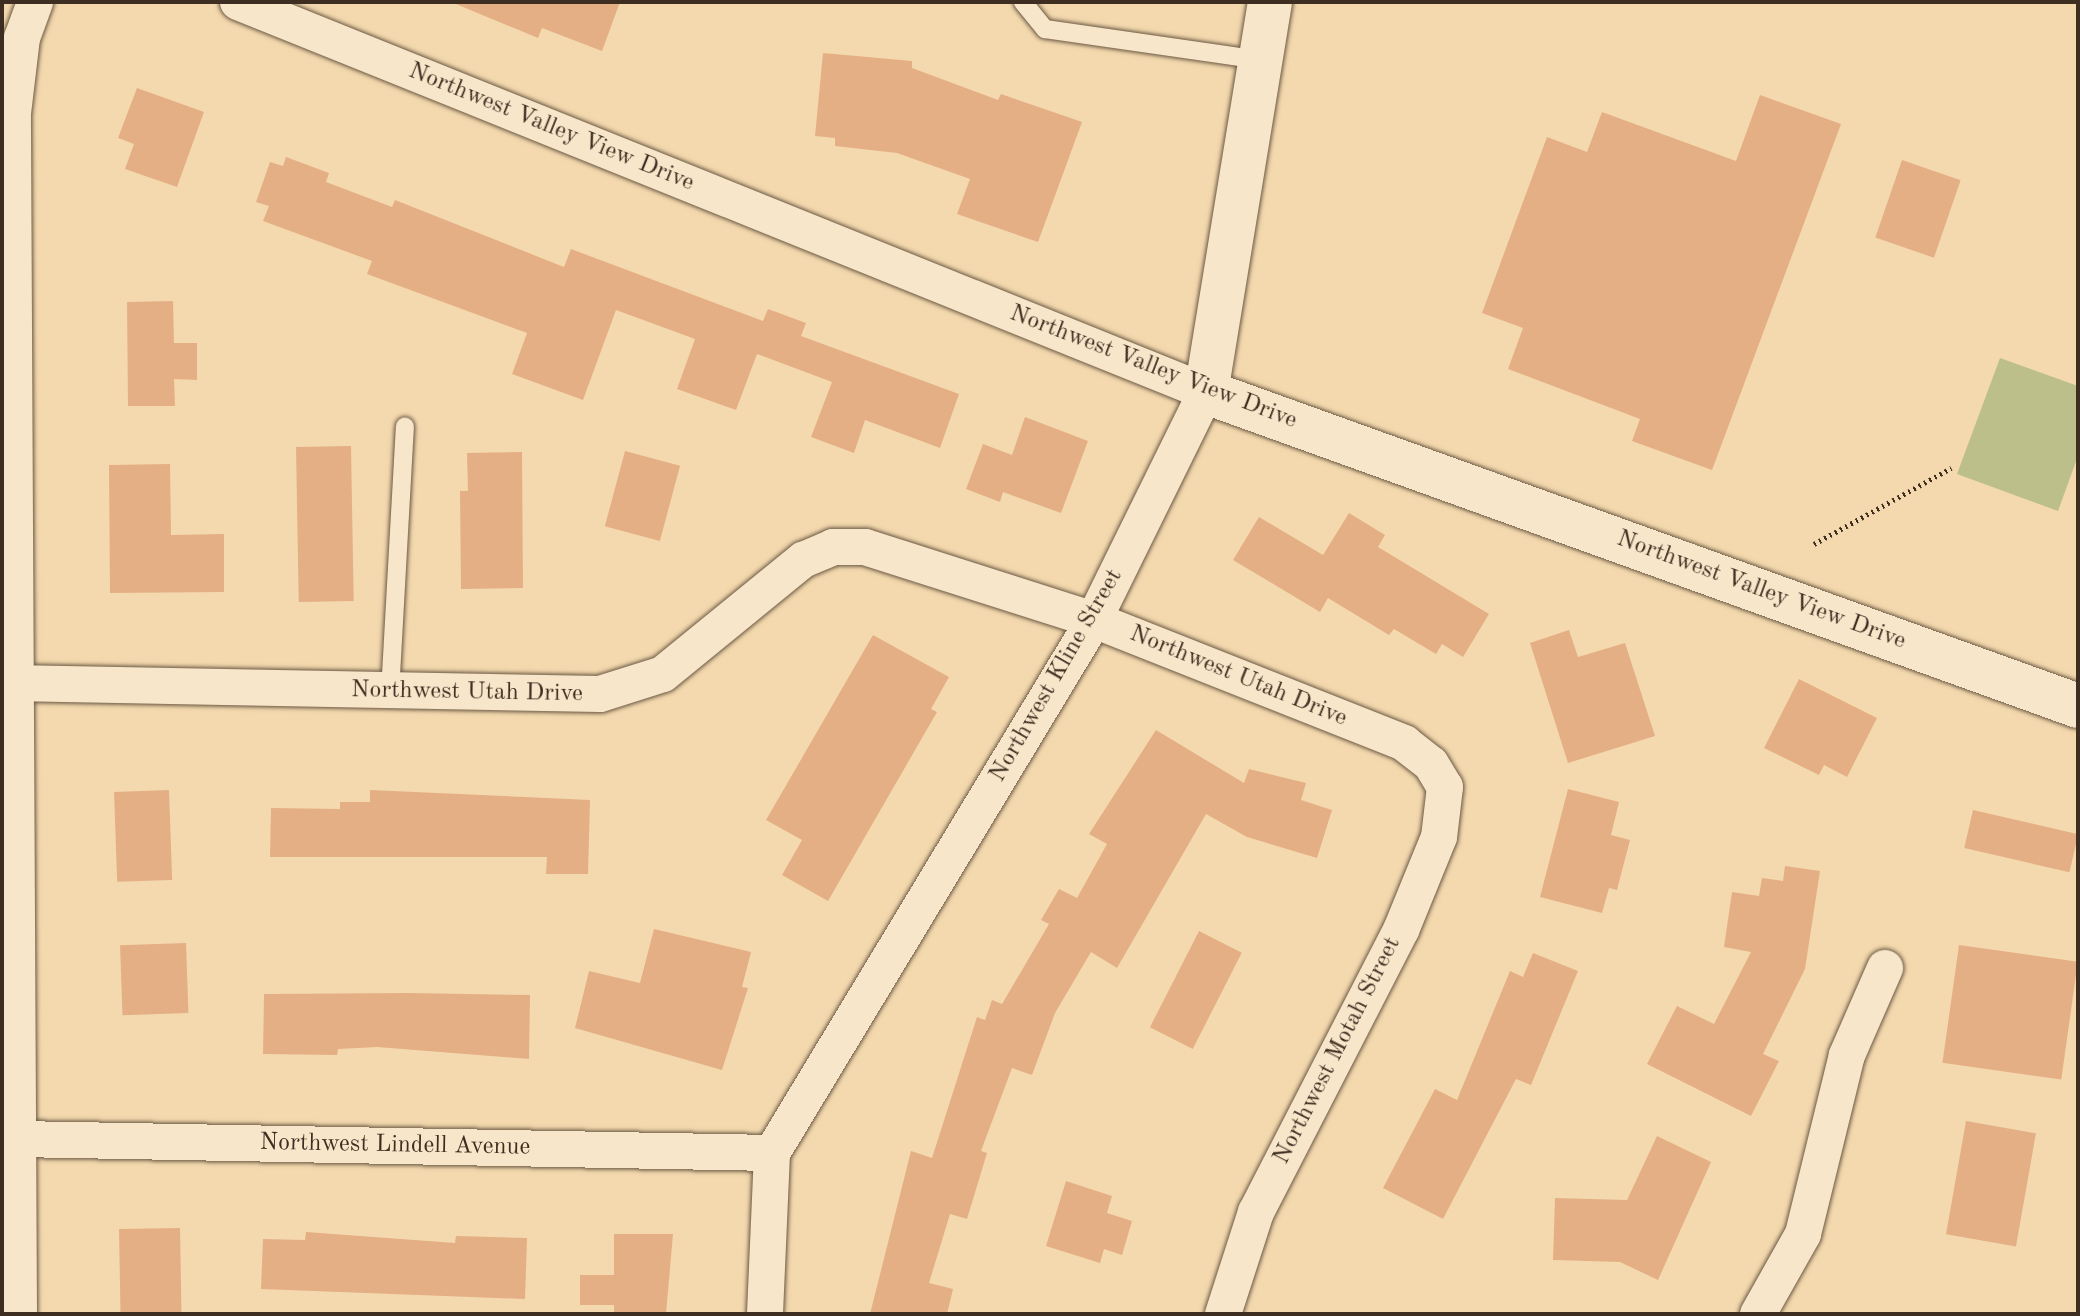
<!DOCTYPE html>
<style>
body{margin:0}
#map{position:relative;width:2080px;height:1316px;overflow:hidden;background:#f4d9ae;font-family:"Old Standard TT",serif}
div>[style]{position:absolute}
.green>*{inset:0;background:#bcbf8a}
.building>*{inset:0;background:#e5af85;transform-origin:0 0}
.path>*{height:5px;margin-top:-2.5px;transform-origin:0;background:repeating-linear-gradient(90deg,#3d2e21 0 2px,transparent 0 6px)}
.roads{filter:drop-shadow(0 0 2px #6b5944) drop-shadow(0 0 2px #6b5944)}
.service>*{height:18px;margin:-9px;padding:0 9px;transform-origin:9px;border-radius:9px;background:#f8e6ca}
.minor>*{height:36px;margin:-18px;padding:0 18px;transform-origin:18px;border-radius:18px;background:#f8e6ca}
.tertiary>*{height:44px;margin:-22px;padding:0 22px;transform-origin:22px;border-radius:22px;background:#f8e6ca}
span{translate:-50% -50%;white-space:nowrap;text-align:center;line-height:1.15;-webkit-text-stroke:6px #f8e6ca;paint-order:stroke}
.street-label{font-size:24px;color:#3d2e21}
.frame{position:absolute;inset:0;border:4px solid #3d2e21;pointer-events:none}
</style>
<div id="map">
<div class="green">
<div style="clip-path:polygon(2000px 358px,2078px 386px,2078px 456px,2058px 511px,1957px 474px)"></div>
</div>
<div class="building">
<div style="clip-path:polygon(451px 2px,620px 2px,602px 51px,542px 28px,538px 38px)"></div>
<div style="clip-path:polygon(823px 53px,912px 61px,912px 68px,998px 100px,1001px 94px,1082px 122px,1038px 242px,957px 214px,970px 179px,897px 153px,835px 146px,835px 138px,815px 136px)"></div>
<div style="clip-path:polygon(137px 88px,204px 112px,177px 187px,125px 169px,134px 144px,118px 138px)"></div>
<div style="clip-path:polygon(1760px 95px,1841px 124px,1712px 470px,1632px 441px,1640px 419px,1508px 369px,1523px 328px,1482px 313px,1547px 137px,1587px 152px,1602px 112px,1736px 161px)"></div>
<div style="clip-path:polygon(286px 157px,329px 173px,326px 182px,392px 207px,395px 200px,564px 267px,571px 249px,763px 321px,768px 309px,806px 323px,801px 336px,959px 394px,940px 448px,865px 420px,854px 453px,811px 437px,832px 382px,757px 354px,736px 410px,677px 389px,695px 339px,616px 310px,583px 400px,512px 374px,527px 333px,367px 274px,372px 261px,263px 221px,269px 206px,256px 202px,270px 162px,283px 166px)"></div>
<div style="left:1902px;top:160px;width:62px;height:82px;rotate:19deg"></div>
<div style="clip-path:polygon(173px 301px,174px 343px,197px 343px,197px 380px,174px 379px,175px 406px,128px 406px,127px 302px)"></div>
<div style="clip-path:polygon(1025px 417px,1088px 441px,1061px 513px,1003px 492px,1000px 502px,966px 489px,983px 444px,1012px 455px)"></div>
<div style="left:351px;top:446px;width:155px;height:55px;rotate:89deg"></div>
<div style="left:625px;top:451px;width:57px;height:78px;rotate:15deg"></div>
<div style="clip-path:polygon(522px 452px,523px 588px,461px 589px,460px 491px,468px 491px,467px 453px)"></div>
<div style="clip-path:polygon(170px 464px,171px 535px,224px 534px,224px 592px,110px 593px,109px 465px)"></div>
<div style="clip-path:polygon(1349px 513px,1385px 535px,1378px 547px,1489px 614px,1463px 657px,1442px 644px,1436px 654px,1394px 629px,1389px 635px,1328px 598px,1320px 612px,1233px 560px,1259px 517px,1323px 555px)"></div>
<div style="clip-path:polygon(1569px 630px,1578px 657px,1625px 643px,1655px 736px,1568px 763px,1530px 643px)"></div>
<div style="clip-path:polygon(873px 635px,949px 677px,931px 709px,937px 712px,828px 901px,782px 875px,802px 840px,766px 820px)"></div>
<div style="clip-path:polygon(1799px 679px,1877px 718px,1847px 777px,1824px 765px,1819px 775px,1764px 748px)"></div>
<div style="clip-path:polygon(1156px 730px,1244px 783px,1249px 769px,1306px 783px,1301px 800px,1332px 810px,1317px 858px,1247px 837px,1206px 814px,1117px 968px,1091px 952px,1055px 1013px,1032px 1075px,1012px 1068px,981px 1151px,987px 1153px,967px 1219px,950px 1214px,929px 1283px,953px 1289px,947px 1314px,870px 1314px,911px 1151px,932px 1158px,977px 1017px,985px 1020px,992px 1000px,1002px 1004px,1049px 924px,1041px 920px,1059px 889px,1077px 898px,1107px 844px,1089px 834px)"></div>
<div style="clip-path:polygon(1568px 789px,1619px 802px,1611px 835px,1630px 840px,1617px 890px,1609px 888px,1602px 913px,1540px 897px)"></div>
<div style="left:169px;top:790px;width:90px;height:55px;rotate:88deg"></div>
<div style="clip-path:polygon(370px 790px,590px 800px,588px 874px,546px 874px,547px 857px,270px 857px,271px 808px,340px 809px,340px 802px,370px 802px)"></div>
<div style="left:1973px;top:810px;width:108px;height:39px;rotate:13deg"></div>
<div style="clip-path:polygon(1785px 866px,1820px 871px,1805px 969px,1763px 1054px,1779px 1061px,1751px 1116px,1647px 1064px,1677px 1006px,1714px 1024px,1751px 952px,1724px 947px,1732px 892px,1759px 896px,1762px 878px,1783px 881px)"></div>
<div style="clip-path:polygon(654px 929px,751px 952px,742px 987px,748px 988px,722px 1070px,575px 1028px,589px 971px,640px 983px)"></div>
<div style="left:1199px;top:931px;width:48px;height:108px;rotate:27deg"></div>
<div style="left:186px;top:943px;width:70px;height:66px;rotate:88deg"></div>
<div style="left:1959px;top:945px;width:120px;height:119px;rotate:8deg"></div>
<div style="clip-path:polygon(1533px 953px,1578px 971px,1531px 1085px,1516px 1079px,1443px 1219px,1383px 1188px,1435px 1089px,1457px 1100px,1510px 971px,1523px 977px)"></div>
<div style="clip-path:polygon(409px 993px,530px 995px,529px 1059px,377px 1047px,338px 1049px,337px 1055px,263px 1054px,264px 994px)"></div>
<div style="left:1966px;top:1121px;width:71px;height:115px;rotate:10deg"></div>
<div style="clip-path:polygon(1657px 1136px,1711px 1162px,1658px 1280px,1620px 1262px,1553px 1260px,1555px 1198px,1627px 1200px)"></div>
<div style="clip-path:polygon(1066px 1181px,1112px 1196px,1107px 1213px,1132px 1221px,1122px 1255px,1104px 1249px,1100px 1263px,1046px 1246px)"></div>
<div style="left:180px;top:1228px;width:86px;height:61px;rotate:89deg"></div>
<div style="clip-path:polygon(306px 1232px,455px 1243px,456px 1236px,527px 1238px,525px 1299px,261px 1289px,263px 1239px,305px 1240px)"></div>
<div style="clip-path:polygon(614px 1234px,673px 1234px,666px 1314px,614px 1314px,614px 1305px,580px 1305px,580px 1275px,614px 1275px)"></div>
</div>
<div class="path">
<div style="left:1814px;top:544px;width:157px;rotate:-29deg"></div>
</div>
<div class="roads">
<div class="service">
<div style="left:1023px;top:2px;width:35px;rotate:51deg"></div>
<div style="left:1045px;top:29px;width:217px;rotate:8.2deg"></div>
<div style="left:390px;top:693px;width:267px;rotate:-86.8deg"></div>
</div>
<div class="minor">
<div style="left:238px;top:2px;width:1044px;rotate:21.94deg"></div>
<div style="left:1206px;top:392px;width:254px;rotate:116.2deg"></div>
<div style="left:1094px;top:620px;width:623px;rotate:121.14deg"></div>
<div style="left:772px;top:1153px;width:161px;rotate:92.5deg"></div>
<div style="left:11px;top:683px;width:589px;rotate:1.07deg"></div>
<div style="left:600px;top:694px;width:66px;rotate:-17.6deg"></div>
<div style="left:663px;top:674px;width:181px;rotate:-39.2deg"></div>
<div style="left:803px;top:560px;width:33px;rotate:-23deg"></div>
<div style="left:833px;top:547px;width:32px"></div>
<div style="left:865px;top:547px;width:240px;rotate:17.7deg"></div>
<div style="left:1094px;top:620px;width:334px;rotate:21.6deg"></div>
<div style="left:1404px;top:743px;width:34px;rotate:38deg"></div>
<div style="left:1431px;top:764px;width:27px;rotate:59deg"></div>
<div style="left:1445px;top:787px;width:50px;rotate:96.8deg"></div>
<div style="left:1439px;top:837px;width:100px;rotate:112.2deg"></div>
<div style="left:1401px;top:930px;width:317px;rotate:117.2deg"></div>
<div style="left:1256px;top:1212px;width:107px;rotate:107.9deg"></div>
<div style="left:17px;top:1139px;width:755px;rotate:1.06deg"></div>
<div style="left:19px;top:1314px;width:1201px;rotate:-90.29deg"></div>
<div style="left:13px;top:113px;width:76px;rotate:-83.2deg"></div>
<div style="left:22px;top:38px;width:38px;rotate:-70deg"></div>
<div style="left:1758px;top:1314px;width:92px;rotate:-60.6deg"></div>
<div style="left:1803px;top:1234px;width:184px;rotate:-76.2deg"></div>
<div style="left:1847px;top:1055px;width:95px;rotate:-66.4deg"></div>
</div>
<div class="tertiary">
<div style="left:1270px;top:2px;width:395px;rotate:99.3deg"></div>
<div style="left:1206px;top:392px;width:927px;rotate:19.8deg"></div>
</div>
</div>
<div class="street-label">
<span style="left:551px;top:128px;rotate:22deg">Northwest Valley View Drive</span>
<span style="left:1153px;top:368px;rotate:21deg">Northwest Valley View Drive</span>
<span style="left:1761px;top:591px;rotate:20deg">Northwest Valley View Drive</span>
<span style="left:1057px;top:676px;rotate:-60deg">Northwest Kline Street</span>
<span style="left:1238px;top:677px;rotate:22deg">Northwest Utah Drive</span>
<span style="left:467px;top:693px;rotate:1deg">Northwest Utah Drive</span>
<span style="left:1338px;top:1051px;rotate:-63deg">Northwest Motah Street</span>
<span style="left:395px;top:1146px;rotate:1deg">Northwest Lindell Avenue</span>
</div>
<div class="frame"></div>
</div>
